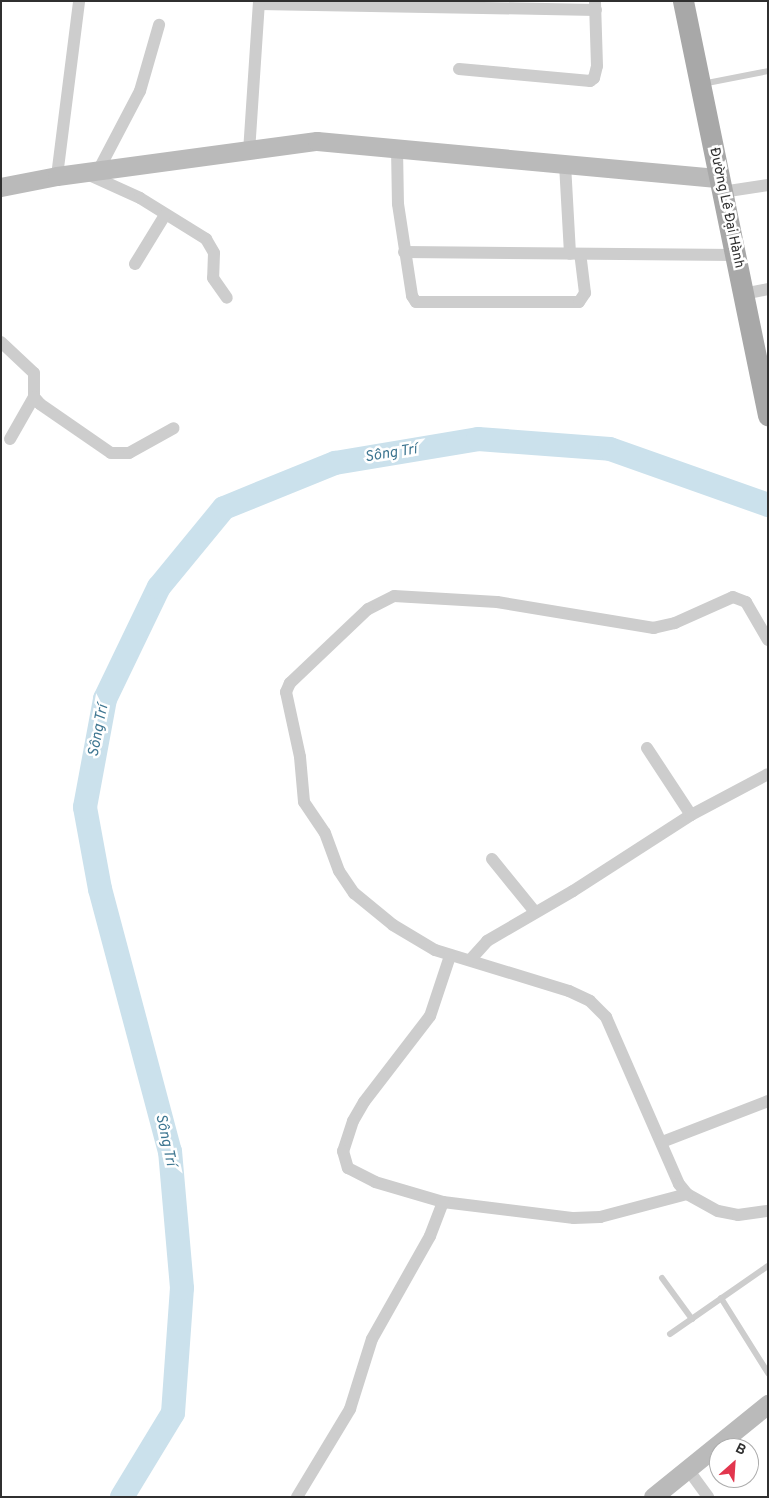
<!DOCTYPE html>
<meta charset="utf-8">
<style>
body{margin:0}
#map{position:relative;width:769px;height:1498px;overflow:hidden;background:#fff;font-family:Overpass,sans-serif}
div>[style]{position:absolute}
.river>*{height:24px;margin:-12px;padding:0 12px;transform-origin:12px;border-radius:12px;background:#cbe1ec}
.lane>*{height:6px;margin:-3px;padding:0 3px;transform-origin:3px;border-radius:3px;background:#cdcdcd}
.street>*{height:12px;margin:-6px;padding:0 6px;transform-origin:6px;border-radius:6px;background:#cdcdcd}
.secondary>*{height:19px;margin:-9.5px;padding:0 9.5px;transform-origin:9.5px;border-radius:9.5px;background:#bababa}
.primary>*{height:21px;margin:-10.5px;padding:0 10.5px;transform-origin:10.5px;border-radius:10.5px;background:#a8a8a8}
span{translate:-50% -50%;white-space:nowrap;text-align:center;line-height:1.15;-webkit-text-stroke:5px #fff;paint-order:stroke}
.street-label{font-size:14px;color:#303030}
.water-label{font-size:15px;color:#3e7691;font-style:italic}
.frame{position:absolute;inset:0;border:2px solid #303030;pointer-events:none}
.north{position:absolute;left:709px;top:1438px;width:50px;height:50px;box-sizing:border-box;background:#fff;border:1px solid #acacac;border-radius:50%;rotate:26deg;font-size:14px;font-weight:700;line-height:20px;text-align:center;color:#303030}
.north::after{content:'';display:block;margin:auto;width:18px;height:22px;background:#e2364e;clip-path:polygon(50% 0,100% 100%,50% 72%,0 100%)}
</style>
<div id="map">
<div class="river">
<div style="left:122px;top:1497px;width:98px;rotate:-58.7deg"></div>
<div style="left:173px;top:1413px;width:125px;rotate:-85.9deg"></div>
<div style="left:182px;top:1288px;width:137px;rotate:-95deg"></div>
<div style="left:170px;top:1152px;width:272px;rotate:-104.9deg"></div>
<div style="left:100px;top:889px;width:83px;rotate:-100.4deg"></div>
<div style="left:85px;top:807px;width:110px;rotate:-79.5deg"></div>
<div style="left:105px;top:699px;width:124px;rotate:-64.3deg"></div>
<div style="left:159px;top:587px;width:102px;rotate:-50.6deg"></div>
<div style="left:224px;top:508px;width:120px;rotate:-22.1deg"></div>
<div style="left:335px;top:463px;width:145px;rotate:-9.5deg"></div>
<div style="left:478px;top:439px;width:132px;rotate:4.3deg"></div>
<div style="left:610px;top:449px;width:168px;rotate:19.5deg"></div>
</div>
<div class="lane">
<div style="left:702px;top:84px;width:67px;rotate:-11.1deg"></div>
<div style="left:662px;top:1278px;width:51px;rotate:53.8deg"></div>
<div style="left:721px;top:1298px;width:89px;rotate:57.9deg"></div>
<div style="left:670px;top:1334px;width:119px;rotate:-34.8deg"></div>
</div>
<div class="street">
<div style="left:259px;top:4px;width:337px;rotate:1deg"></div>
<div style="left:459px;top:69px;width:132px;rotate:5.2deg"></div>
<div style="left:590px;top:81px;width:5px;rotate:-37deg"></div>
<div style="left:594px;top:78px;width:12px;rotate:-76deg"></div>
<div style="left:597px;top:66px;width:65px;rotate:-91.8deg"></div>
<div style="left:397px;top:148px;width:56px;rotate:89deg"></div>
<div style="left:398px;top:204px;width:93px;rotate:81.3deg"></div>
<div style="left:412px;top:296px;width:7px;rotate:56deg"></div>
<div style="left:416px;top:302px;width:163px"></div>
<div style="left:579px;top:302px;width:11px;rotate:-56deg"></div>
<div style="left:585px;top:293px;width:38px;rotate:-97deg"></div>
<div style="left:249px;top:152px;width:151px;rotate:-86.2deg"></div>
<div style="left:565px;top:164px;width:90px;rotate:86.8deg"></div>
<div style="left:98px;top:171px;width:90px;rotate:-62.3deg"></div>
<div style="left:140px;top:91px;width:69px;rotate:-73.9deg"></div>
<div style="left:85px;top:173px;width:60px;rotate:24.4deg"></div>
<div style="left:140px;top:198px;width:78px;rotate:31.8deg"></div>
<div style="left:206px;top:239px;width:16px;rotate:60deg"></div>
<div style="left:214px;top:253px;width:25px;rotate:92deg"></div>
<div style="left:213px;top:278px;width:24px;rotate:55deg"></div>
<div style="left:57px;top:176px;width:176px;rotate:-82.8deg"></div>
<div style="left:722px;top:192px;width:47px;rotate:-8.7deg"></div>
<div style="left:404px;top:252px;width:332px;rotate:0.5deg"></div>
<div style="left:135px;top:264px;width:57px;rotate:-58.5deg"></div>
<div style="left:743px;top:294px;width:25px;rotate:-11deg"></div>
<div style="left:1px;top:342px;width:45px;rotate:43.2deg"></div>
<div style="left:34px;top:373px;width:24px;rotate:90deg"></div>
<div style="left:34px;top:397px;width:9px;rotate:49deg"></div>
<div style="left:40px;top:404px;width:86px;rotate:34.6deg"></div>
<div style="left:111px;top:453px;width:18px"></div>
<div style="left:129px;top:453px;width:51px;rotate:-29.1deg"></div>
<div style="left:10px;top:439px;width:48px;rotate:-60.3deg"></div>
<div style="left:768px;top:640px;width:44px;rotate:-120.1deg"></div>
<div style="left:746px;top:602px;width:14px;rotate:-159deg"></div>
<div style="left:733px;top:597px;width:64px;rotate:155.9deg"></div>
<div style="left:675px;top:623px;width:22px;rotate:167deg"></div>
<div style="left:654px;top:628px;width:159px;rotate:-170.6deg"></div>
<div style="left:497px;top:602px;width:103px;rotate:-176.7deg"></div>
<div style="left:394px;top:596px;width:29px;rotate:153deg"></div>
<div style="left:368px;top:609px;width:108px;rotate:136.5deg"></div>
<div style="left:290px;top:683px;width:10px;rotate:114deg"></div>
<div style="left:286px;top:692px;width:66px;rotate:77.8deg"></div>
<div style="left:300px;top:757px;width:45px;rotate:84.9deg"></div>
<div style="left:304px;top:802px;width:37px;rotate:56deg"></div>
<div style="left:325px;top:833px;width:40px;rotate:69.8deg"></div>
<div style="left:339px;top:871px;width:27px;rotate:56deg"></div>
<div style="left:354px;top:893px;width:50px;rotate:39.4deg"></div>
<div style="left:393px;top:925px;width:49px;rotate:30.8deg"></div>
<div style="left:435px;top:950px;width:140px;rotate:17deg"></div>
<div style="left:569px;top:991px;width:23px;rotate:25deg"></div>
<div style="left:590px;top:1001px;width:23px;rotate:45deg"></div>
<div style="left:606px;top:1017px;width:182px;rotate:66.4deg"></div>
<div style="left:679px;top:1184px;width:13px;rotate:51deg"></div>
<div style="left:687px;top:1194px;width:35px;rotate:29deg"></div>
<div style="left:718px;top:1211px;width:20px;rotate:11deg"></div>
<div style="left:738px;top:1215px;width:30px;rotate:-8deg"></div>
<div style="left:647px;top:748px;width:80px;rotate:56.7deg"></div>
<div style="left:492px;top:859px;width:68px;rotate:50.9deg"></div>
<div style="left:450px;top:956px;width:63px;rotate:108.4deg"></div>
<div style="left:430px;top:1016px;width:108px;rotate:127.5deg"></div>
<div style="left:364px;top:1102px;width:22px;rotate:120deg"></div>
<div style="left:353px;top:1121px;width:32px;rotate:108deg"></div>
<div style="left:343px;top:1151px;width:18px;rotate:74deg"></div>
<div style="left:348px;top:1168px;width:30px;rotate:27deg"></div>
<div style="left:375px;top:1182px;width:71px;rotate:16.4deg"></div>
<div style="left:443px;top:1202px;width:132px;rotate:7deg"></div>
<div style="left:574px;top:1218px;width:26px;rotate:-2deg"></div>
<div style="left:600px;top:1217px;width:90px;rotate:-14.8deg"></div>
<div style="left:471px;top:959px;width:24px;rotate:-48deg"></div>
<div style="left:487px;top:941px;width:99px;rotate:-30.2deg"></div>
<div style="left:573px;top:891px;width:140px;rotate:-32.8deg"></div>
<div style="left:691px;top:815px;width:87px;rotate:-28deg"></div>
<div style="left:662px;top:1142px;width:114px;rotate:-21.1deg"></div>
<div style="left:687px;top:1468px;width:36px;rotate:54deg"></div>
<div style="left:297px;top:1497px;width:103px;rotate:-58.9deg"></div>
<div style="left:350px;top:1409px;width:73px;rotate:-72.6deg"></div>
<div style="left:372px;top:1339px;width:118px;rotate:-60.6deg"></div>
<div style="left:430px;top:1236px;width:36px;rotate:-69deg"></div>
</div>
<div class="secondary">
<div style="left:1px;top:187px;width:57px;rotate:-11.1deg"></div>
<div style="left:57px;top:176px;width:262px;rotate:-7.7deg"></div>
<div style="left:317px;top:141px;width:404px;rotate:5.3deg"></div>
<div style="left:653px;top:1497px;width:148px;rotate:-39deg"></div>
</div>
<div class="primary">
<div style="left:683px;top:1px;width:423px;rotate:78.4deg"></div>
</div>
<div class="street-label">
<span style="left:726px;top:208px;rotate:78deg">Đường Lê Đại Hành</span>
</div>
<div class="water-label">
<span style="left:391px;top:454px;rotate:-9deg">Sông Trí</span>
<span style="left:99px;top:731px;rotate:-79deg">Sông Trí</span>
<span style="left:165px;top:1140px;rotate:78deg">Sông Trí</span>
</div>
<div class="frame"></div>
<div class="north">B</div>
</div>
